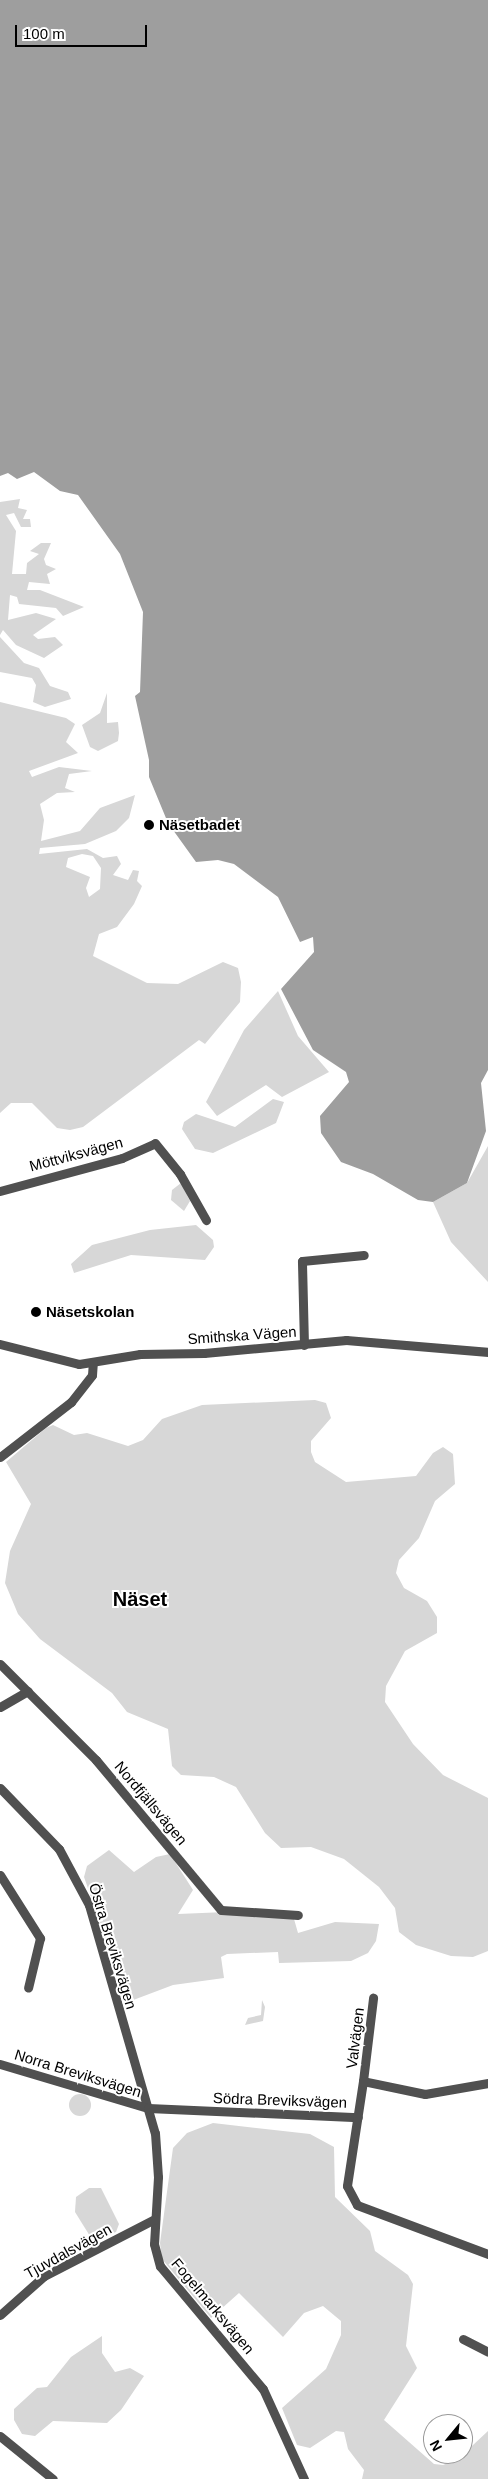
<!DOCTYPE html>
<meta charset="utf-8">
<style>
body{margin:0}
#map{position:relative;width:488px;height:2479px;overflow:hidden;background:#fff;font-family:Arial,sans-serif}
div>[style]{position:absolute}
.green>*{inset:0;background:#d7d7d7}
.round{border-radius:50%}
.water>*{inset:0;background:#9e9e9e}
.minor>*{height:9px;margin:-4.5px;padding:0 4.5px;transform-origin:4.5px;border-radius:4.5px;background:#505050}
.dots>*{width:14px;height:14px;translate:-50% -50%;box-sizing:border-box;border:2px solid #fff;border-radius:50%}
span{translate:-50% -50%;white-space:nowrap;text-align:center;line-height:1.15;-webkit-text-stroke:4px #fff;paint-order:stroke}
.poi-label{font-size:15px;color:#000;font-weight:700}
.left{translate:0 -50%;text-align:left}
.street-label{font-size:15px;color:#000}
.district-label{font-size:20px;color:#000;font-weight:700}
.north{position:absolute;left:423px;top:2414px;width:50px;height:50px;box-sizing:border-box;background:#fff;border:1px solid #999;border-radius:50%;rotate:242deg;font-size:14px;font-weight:700;line-height:20px;text-align:center;color:#000}
.north::after{content:'';display:block;margin:auto;width:18px;height:22px;background:#000;clip-path:polygon(50% 0,100% 100%,50% 72%,0 100%)}
.scale{position:absolute;left:15px;top:25px;width:132px;height:22px;box-sizing:border-box;border:2px solid #000;border-top:0;padding-left:6px;font-size:15px;line-height:18px;white-space:nowrap;color:#000;-webkit-text-stroke:4px #fff;paint-order:stroke}
</style>
<div id="map">
<div class="green">
<div style="clip-path:polygon(20px 499px,18px 508px,27px 510px,23px 519px,30px 519px,31px 527px,21px 527px,14px 513px,6px 515px,16px 531px,12px 574px,26px 574px,27px 563px,39px 554px,30px 551px,41px 543px,51px 543px,44px 559px,46px 565px,56px 569px,47px 574px,50px 584px,29px 582px,27px 590px,40px 590px,84px 607px,63px 616px,56px 608px,19px 604px,17px 597px,10px 595px,8px 620px,36px 613px,56px 619px,33px 635px,38px 639px,55px 637px,63px 645px,44px 658px,16px 645px,3px 630px,0 635px,0 502px)"></div>
<div style="clip-path:polygon(0 637px,24px 663px,39px 668px,50px 686px,68px 692px,71px 699px,45px 707px,33px 702px,36px 685px,32px 678px,0 672px)"></div>
<div style="clip-path:polygon(107px 693px,107px 723px,118px 722px,119px 733px,118px 741px,98px 751px,90px 747px,82px 725px,100px 713px)"></div>
<div style="clip-path:polygon(evenodd,0 702px,66px 718px,75px 724px,66px 742px,78px 753px,29px 771px,32px 777px,59px 767px,92px 771px,69px 774px,65px 788px,75px 792px,57px 793px,40px 804px,44px 820px,41px 841px,80px 831px,100px 808px,135px 795px,129px 818px,116px 831px,85px 844px,40px 848px,39px 854px,87px 849px,103px 858px,117px 856px,121px 864px,113px 875px,128px 880px,133px 870px,139px 871px,137px 881px,142px 886px,134px 904px,117px 927px,99px 934px,93px 956px,147px 983px,178px 984px,223px 962px,238px 968px,241px 982px,240px 1002px,205px 1044px,199px 1040px,83px 1127px,70px 1130px,57px 1128px,32px 1103px,11px 1103px,0 1113px,0 702px,82px 854px,93px 856px,101px 868px,100px 889px,89px 897px,86px 888px,90px 877px,66px 867px,68px 858px,82px 854px)"></div>
<div style="clip-path:polygon(278px 991px,298px 1036px,329px 1072px,282px 1097px,266px 1085px,217px 1116px,206px 1102px,244px 1030px)"></div>
<div style="clip-path:polygon(273px 1099px,284px 1102px,276px 1123px,213px 1153px,195px 1149px,182px 1129px,184px 1122px,196px 1114px,235px 1127px)"></div>
<div style="clip-path:polygon(488px 1146px,488px 1282px,451px 1242px,433px 1202px,467px 1183px)"></div>
<div style="clip-path:polygon(181px 1183px,190px 1201px,184px 1211px,171px 1200px,172px 1190px)"></div>
<div style="clip-path:polygon(196px 1225px,213px 1240px,214px 1247px,205px 1260px,131px 1255px,74px 1273px,71px 1264px,92px 1245px,150px 1230px)"></div>
<div style="clip-path:polygon(315px 1400px,326px 1403px,331px 1418px,311px 1441px,311px 1452px,315px 1462px,346px 1482px,416px 1476px,433px 1453px,443px 1447px,453px 1454px,455px 1484px,435px 1501px,419px 1538px,399px 1560px,396px 1573px,404px 1588px,427px 1601px,437px 1617px,437px 1633px,405px 1651px,386px 1686px,385px 1702px,413px 1744px,443px 1775px,488px 1798px,488px 1951px,473px 1957px,451px 1956px,416px 1945px,399px 1932px,395px 1908px,379px 1887px,344px 1859px,311px 1847px,281px 1848px,265px 1833px,236px 1787px,214px 1777px,181px 1775px,172px 1766px,168px 1729px,127px 1712px,112px 1693px,40px 1639px,18px 1614px,5px 1583px,10px 1551px,31px 1504px,6px 1462px,46px 1428px,53px 1425px,74px 1435px,87px 1433px,128px 1446px,143px 1440px,162px 1419px,202px 1405px)"></div>
<div style="clip-path:polygon(109px 1850px,134px 1872px,156px 1857px,170px 1854px,193px 1890px,178px 1914px,226px 1912px,294px 1919px,298px 1933px,335px 1922px,379px 1924px,376px 1941px,368px 1953px,351px 1961px,279px 1963px,278px 1952px,227px 1954px,221px 1957px,224px 1978px,173px 1985px,128px 2002px,84px 1877px,87px 1866px)"></div>
<div style="clip-path:polygon(262px 2000px,265px 2007px,263px 2021px,245px 2025px,248px 2018px,261px 2015px)"></div>
<div class="round" style="left:69px;top:2094px;width:22px;height:22px"></div>
<div style="clip-path:polygon(213px 2123px,310px 2134px,334px 2147px,335px 2197px,370px 2231px,375px 2251px,408px 2275px,413px 2284px,406px 2346px,417px 2368px,384px 2420px,434px 2464px,443px 2465px,458px 2459px,488px 2431px,488px 2479px,362px 2479px,364px 2470px,348px 2449px,344px 2432px,336px 2431px,310px 2448px,297px 2445px,282px 2408px,326px 2369px,341px 2335px,341px 2321px,323px 2306px,304px 2313px,283px 2337px,239px 2293px,211px 2318px,162px 2259px,160px 2243px,173px 2148px,187px 2133px)"></div>
<div style="clip-path:polygon(89px 2188px,101px 2188px,119px 2224px,116px 2232px,93px 2241px,75px 2212px,76px 2197px)"></div>
<div style="clip-path:polygon(102px 2336px,102px 2353px,115px 2372px,130px 2368px,144px 2376px,121px 2410px,107px 2423px,53px 2421px,35px 2436px,22px 2434px,14px 2420px,14px 2409px,37px 2388px,47px 2387px,71px 2357px)"></div>
</div>
<div class="water">
<div style="clip-path:polygon(0 0,488px 0,488px 1070px,481px 1083px,486px 1131px,467px 1183px,433px 1202px,418px 1200px,373px 1174px,341px 1162px,321px 1133px,320px 1116px,349px 1082px,346px 1072px,313px 1050px,281px 989px,314px 952px,313px 937px,300px 942px,278px 897px,234px 864px,218px 860px,196px 862px,168px 823px,149px 777px,149px 760px,135px 696px,140px 692px,143px 612px,120px 554px,78px 495px,60px 491px,34px 472px,17px 479px,8px 473px,0 476px)"></div>
</div>
<div class="minor">
<div style="left:0;top:1191px;width:126px;rotate:-15.1deg"></div>
<div style="left:122px;top:1158px;width:36px;rotate:-24deg"></div>
<div style="left:155px;top:1143px;width:40px;rotate:51deg"></div>
<div style="left:180px;top:1174px;width:53px;rotate:60.5deg"></div>
<div style="left:0;top:1344px;width:81px;rotate:14.2deg"></div>
<div style="left:79px;top:1364px;width:62px;rotate:-9.3deg"></div>
<div style="left:140px;top:1354px;width:64px;rotate:-0.9deg"></div>
<div style="left:204px;top:1353px;width:143px;rotate:-5.2deg"></div>
<div style="left:346px;top:1340px;width:143px;rotate:4.8deg"></div>
<div style="left:304px;top:1345px;width:84px;rotate:-91.4deg"></div>
<div style="left:302px;top:1261px;width:62px;rotate:-5.5deg"></div>
<div style="left:0;top:1457px;width:90px;rotate:-37.8deg"></div>
<div style="left:71px;top:1402px;width:34px;rotate:-52deg"></div>
<div style="left:92px;top:1375px;width:13px;rotate:-86deg"></div>
<div style="left:0;top:1664px;width:136px;rotate:45deg"></div>
<div style="left:96px;top:1760px;width:195px;rotate:50.2deg"></div>
<div style="left:221px;top:1910px;width:77px;rotate:3.7deg"></div>
<div style="left:0;top:1707px;width:32px;rotate:-30deg"></div>
<div style="left:0;top:1788px;width:85px;rotate:46deg"></div>
<div style="left:59px;top:1849px;width:64px;rotate:61.8deg"></div>
<div style="left:89px;top:1905px;width:237px;rotate:73.9deg"></div>
<div style="left:155px;top:2133px;width:44px;rotate:86.1deg"></div>
<div style="left:158px;top:2177px;width:67px;rotate:93.4deg"></div>
<div style="left:154px;top:2244px;width:23px;rotate:75deg"></div>
<div style="left:160px;top:2266px;width:160px;rotate:50.1deg"></div>
<div style="left:263px;top:2389px;width:99px;rotate:65.5deg"></div>
<div style="left:0;top:1875px;width:75px;rotate:57.6deg"></div>
<div style="left:40px;top:1938px;width:51px;rotate:103.5deg"></div>
<div style="left:0;top:2064px;width:154px;rotate:16.6deg"></div>
<div style="left:148px;top:2108px;width:210px;rotate:2.5deg"></div>
<div style="left:363px;top:2081px;width:84px;rotate:-83.1deg"></div>
<div style="left:488px;top:2083px;width:64px;rotate:170.1deg"></div>
<div style="left:425px;top:2094px;width:63px;rotate:-168.2deg"></div>
<div style="left:363px;top:2081px;width:106px;rotate:98.7deg"></div>
<div style="left:347px;top:2186px;width:21px;rotate:62deg"></div>
<div style="left:357px;top:2205px;width:140px;rotate:20.5deg"></div>
<div style="left:0;top:2315px;width:59px;rotate:-41.6deg"></div>
<div style="left:44px;top:2276px;width:125px;rotate:-27.2deg"></div>
<div style="left:463px;top:2339px;width:28px;rotate:27deg"></div>
<div style="left:0;top:2436px;width:68px;rotate:39.1deg"></div>
</div>
<div class="dots">
<div style="left:149px;top:825px;background:#000"></div>
<div style="left:36px;top:1312px;background:#000"></div>
</div>
<div class="poi-label">
<span class="left" style="left:159px;top:825px">Näsetbadet</span>
<span class="left" style="left:46px;top:1312px">Näsetskolan</span>
</div>
<div class="street-label">
<span style="left:76px;top:1154px;rotate:-15deg">Möttviksvägen</span>
<span style="left:242px;top:1335px;rotate:-4deg">Smithska Vägen</span>
<span style="left:151px;top:1803px;rotate:50deg">Nordfjällsvägen</span>
<span style="left:113px;top:1946px;rotate:73deg">Östra Breviksvägen</span>
<span style="left:355px;top:2038px;rotate:-83deg">Valvägen</span>
<span style="left:78px;top:2073px;rotate:17deg">Norra Breviksvägen</span>
<span style="left:280px;top:2100px;rotate:2deg">Södra Breviksvägen</span>
<span style="left:68px;top:2251px;rotate:-29deg">Tjuvdalsvägen</span>
<span style="left:213px;top:2306px;rotate:50deg">Fogelmarksvägen</span>
</div>
<div class="district-label">
<span style="left:140px;top:1599px">Näset</span>
</div>
<div class="north">N</div>
<div class="scale">100 m</div>
</div>
